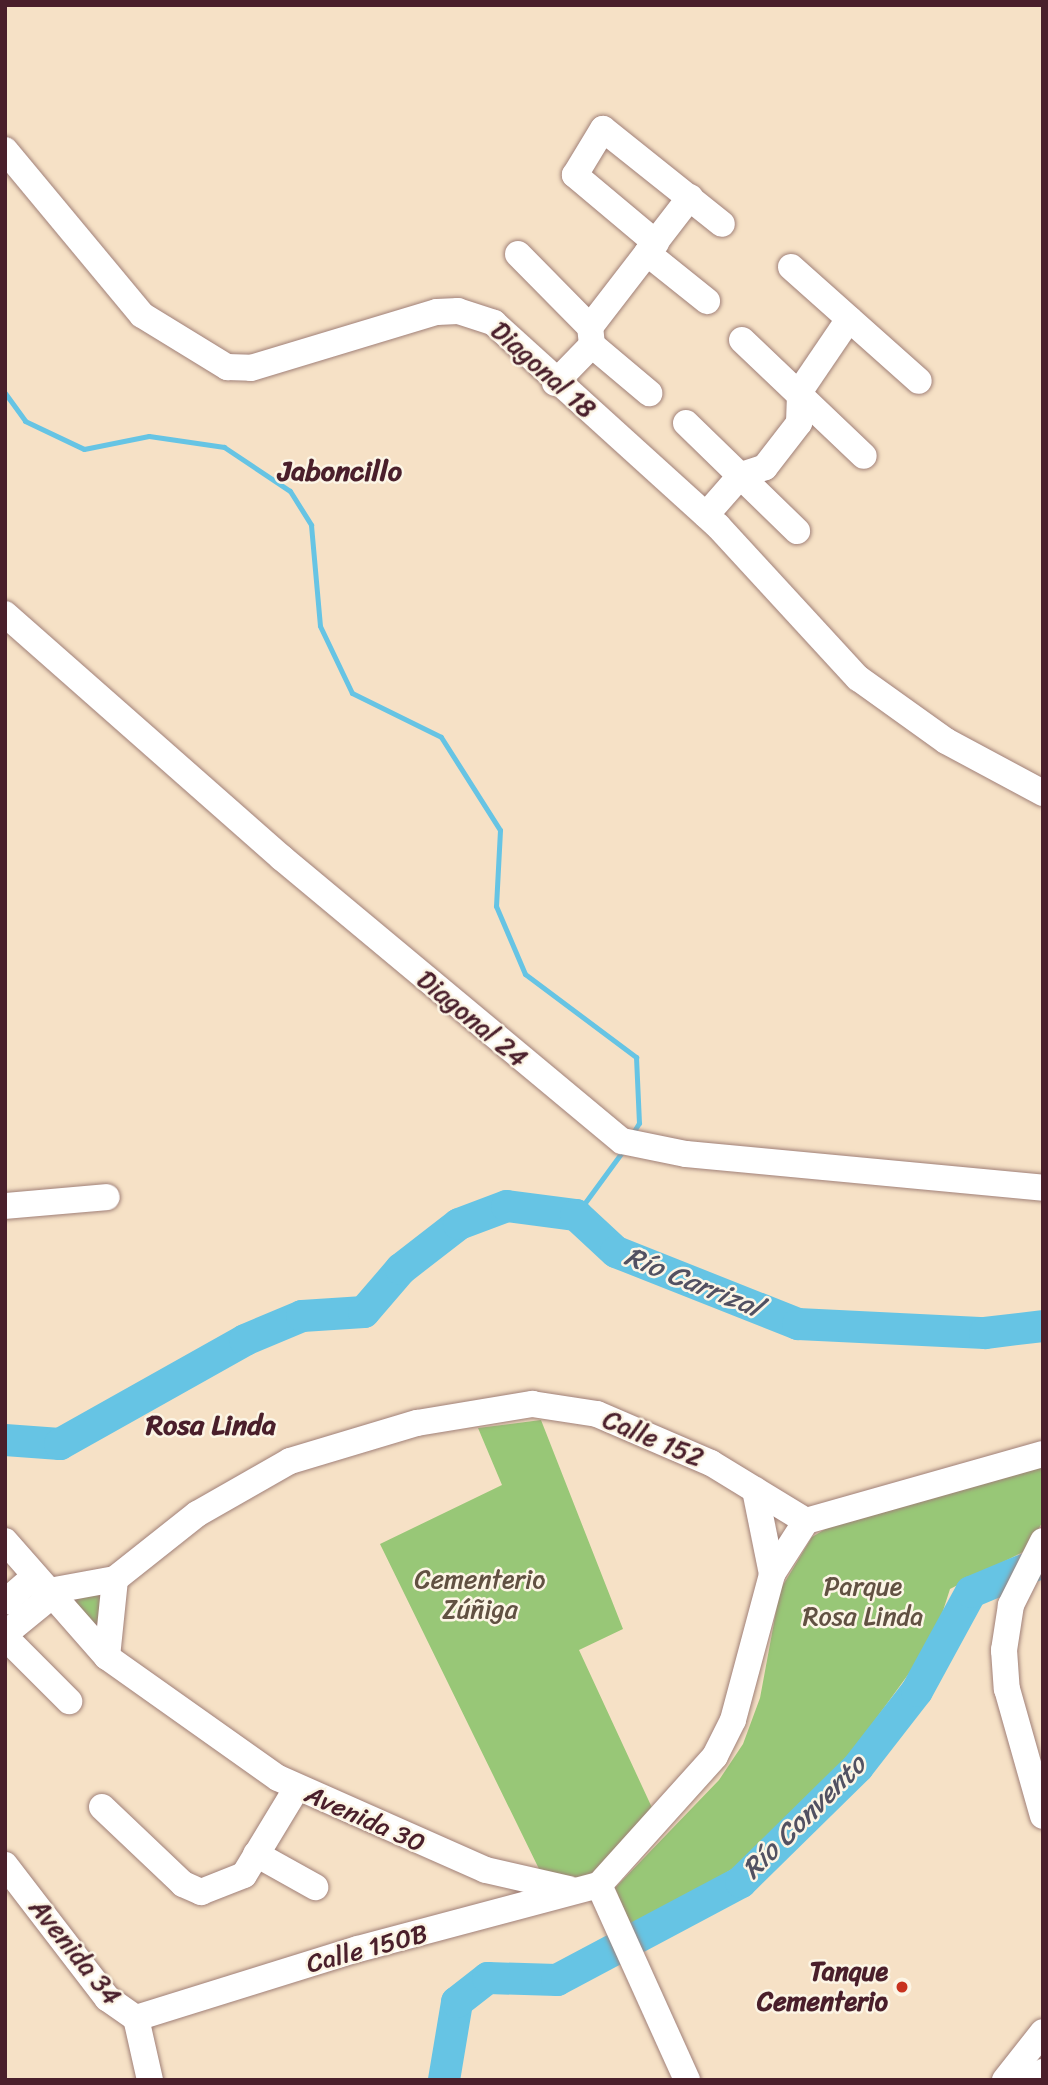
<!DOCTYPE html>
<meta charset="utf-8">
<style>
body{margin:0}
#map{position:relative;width:1048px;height:2085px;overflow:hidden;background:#f6e1c6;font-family:Sriracha,sans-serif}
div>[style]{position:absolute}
.green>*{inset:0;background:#98c777}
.stream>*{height:5px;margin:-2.5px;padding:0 2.5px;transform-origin:2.5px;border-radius:2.5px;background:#66c4e4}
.river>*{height:32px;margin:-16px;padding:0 16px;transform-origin:16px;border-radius:16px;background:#66c4e4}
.roads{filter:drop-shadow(0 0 2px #a08078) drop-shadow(0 0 2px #a08078)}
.minor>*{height:26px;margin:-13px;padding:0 13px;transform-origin:13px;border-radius:13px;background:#fff}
.dots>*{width:19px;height:19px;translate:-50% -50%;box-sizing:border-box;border:4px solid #fcf5e5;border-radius:50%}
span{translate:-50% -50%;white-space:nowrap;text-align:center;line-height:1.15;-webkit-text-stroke:5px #fcf5e5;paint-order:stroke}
.street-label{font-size:26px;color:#4a1f2b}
.park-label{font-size:26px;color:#615142}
.poi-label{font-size:26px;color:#4a1f2b;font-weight:700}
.right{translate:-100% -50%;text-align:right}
.neighbourhood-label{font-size:28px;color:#4a1f2b;font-weight:700}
.water-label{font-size:28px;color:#525162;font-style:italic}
.frame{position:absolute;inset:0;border:7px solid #4a1f2b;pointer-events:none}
</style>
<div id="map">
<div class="green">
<div style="clip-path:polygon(541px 1420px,623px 1629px,579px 1650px,654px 1812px,587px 1879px,540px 1871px,380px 1544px,502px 1485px,478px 1428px)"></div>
<div style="clip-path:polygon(1043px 1465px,1043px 1521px,1027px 1550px,950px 1589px,934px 1639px,827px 1786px,763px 1850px,633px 1930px,615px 1888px,719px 1780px,743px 1744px,760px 1698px,780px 1590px,812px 1537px,832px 1525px)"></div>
<div style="clip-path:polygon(108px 1587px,101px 1644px,57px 1596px)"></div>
</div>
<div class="stream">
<div style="left:5px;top:393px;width:34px;rotate:54deg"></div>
<div style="left:25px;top:421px;width:65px;rotate:25.4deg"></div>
<div style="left:84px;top:449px;width:66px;rotate:-11.3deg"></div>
<div style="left:149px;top:436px;width:76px;rotate:8.3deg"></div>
<div style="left:224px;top:447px;width:79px;rotate:33.7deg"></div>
<div style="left:290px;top:491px;width:40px;rotate:58deg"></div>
<div style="left:311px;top:525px;width:101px;rotate:84.9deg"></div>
<div style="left:320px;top:626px;width:74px;rotate:64.5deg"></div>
<div style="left:352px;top:693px;width:99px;rotate:26.3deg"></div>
<div style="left:441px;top:737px;width:110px;rotate:57.6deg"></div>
<div style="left:500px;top:830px;width:76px;rotate:93deg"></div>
<div style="left:496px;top:906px;width:74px;rotate:66.9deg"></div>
<div style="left:525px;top:974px;width:139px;rotate:36.8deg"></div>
<div style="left:636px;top:1057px;width:66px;rotate:87.4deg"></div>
<div style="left:639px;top:1123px;width:15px;rotate:122deg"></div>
<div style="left:576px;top:1215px;width:83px;rotate:-53.8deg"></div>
</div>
<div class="river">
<div style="left:5px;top:1440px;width:55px;rotate:4.2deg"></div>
<div style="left:60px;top:1444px;width:212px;rotate:-29.3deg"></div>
<div style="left:245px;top:1340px;width:62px;rotate:-22.8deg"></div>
<div style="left:302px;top:1316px;width:62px;rotate:-3.7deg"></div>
<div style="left:364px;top:1312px;width:57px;rotate:-49.3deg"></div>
<div style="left:401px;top:1269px;width:73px;rotate:-37.8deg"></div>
<div style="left:459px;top:1224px;width:51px;rotate:-20.6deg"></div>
<div style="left:507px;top:1206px;width:70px;rotate:7.4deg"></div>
<div style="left:576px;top:1215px;width:54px;rotate:42.8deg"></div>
<div style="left:616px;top:1252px;width:196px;rotate:21.6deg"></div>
<div style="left:798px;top:1324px;width:187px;rotate:2.8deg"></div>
<div style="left:985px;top:1333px;width:58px;rotate:-6.9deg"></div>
<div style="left:444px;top:2080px;width:79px;rotate:-80.5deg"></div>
<div style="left:457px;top:2002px;width:39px;rotate:-38deg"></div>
<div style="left:488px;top:1978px;width:69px;rotate:1.7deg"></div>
<div style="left:557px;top:1980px;width:208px;rotate:-28deg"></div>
<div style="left:741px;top:1882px;width:164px;rotate:-44.5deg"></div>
<div style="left:858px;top:1767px;width:96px;rotate:-52.2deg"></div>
<div style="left:917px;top:1691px;width:113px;rotate:-61.4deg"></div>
<div style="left:971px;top:1592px;width:78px;rotate:-22.6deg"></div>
</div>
<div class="roads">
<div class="minor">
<div style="left:5px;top:150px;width:214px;rotate:50.3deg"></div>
<div style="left:142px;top:315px;width:100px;rotate:31.5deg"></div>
<div style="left:227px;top:367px;width:24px;rotate:2deg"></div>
<div style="left:251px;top:368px;width:194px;rotate:-16.8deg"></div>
<div style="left:437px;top:312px;width:21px;rotate:-3deg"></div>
<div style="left:458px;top:311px;width:38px;rotate:18deg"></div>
<div style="left:494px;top:323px;width:302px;rotate:42.2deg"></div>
<div style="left:718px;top:526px;width:207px;rotate:47.4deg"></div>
<div style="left:858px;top:678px;width:108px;rotate:35.6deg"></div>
<div style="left:946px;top:741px;width:110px;rotate:28.2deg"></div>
<div style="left:656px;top:243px;width:106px;rotate:-140deg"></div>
<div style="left:575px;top:175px;width:54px;rotate:-58.7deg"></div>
<div style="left:603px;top:129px;width:152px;rotate:38.6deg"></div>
<div style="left:647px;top:253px;width:77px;rotate:38.7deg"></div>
<div style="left:518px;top:254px;width:103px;rotate:45.4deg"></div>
<div style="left:791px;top:267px;width:171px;rotate:41.7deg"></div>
<div style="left:742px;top:340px;width:168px;rotate:43.6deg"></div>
<div style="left:592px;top:345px;width:75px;rotate:40.1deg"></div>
<div style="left:555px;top:383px;width:53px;rotate:-45.8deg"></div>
<div style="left:592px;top:345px;width:18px;rotate:-96deg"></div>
<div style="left:590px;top:327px;width:164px;rotate:-52.4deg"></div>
<div style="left:686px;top:423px;width:155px;rotate:44.2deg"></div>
<div style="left:706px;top:515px;width:53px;rotate:-48.8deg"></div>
<div style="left:741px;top:475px;width:25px;rotate:-18deg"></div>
<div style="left:765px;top:467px;width:56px;rotate:-52.3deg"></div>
<div style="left:799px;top:423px;width:32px;rotate:-88deg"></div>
<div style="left:800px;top:391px;width:87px;rotate:-55.8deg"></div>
<div style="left:5px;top:614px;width:369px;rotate:41.4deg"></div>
<div style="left:282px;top:858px;width:442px;rotate:39.8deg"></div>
<div style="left:622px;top:1141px;width:65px;rotate:11.5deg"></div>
<div style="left:686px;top:1154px;width:359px;rotate:5.4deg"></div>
<div style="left:5px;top:1206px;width:102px;rotate:-5deg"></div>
<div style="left:755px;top:1490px;width:86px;rotate:78.6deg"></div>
<div style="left:5px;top:1541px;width:154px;rotate:48.7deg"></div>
<div style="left:107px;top:1657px;width:209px;rotate:35.3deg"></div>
<div style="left:278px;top:1778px;width:227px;rotate:23.9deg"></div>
<div style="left:486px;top:1870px;width:85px;rotate:12.9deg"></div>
<div style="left:1043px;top:1541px;width:72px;rotate:116.6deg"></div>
<div style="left:1011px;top:1605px;width:46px;rotate:98.8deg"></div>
<div style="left:1004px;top:1650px;width:39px;rotate:86deg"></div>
<div style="left:1007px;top:1689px;width:132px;rotate:74.2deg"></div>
<div style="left:44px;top:1592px;width:72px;rotate:-10.4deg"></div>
<div style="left:5px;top:1602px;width:37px;rotate:-41deg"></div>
<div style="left:5px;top:1634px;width:57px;rotate:-39.3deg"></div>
<div style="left:5px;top:1637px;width:91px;rotate:45deg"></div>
<div style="left:107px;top:1657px;width:78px;rotate:-84.1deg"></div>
<div style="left:115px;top:1579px;width:105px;rotate:-38.4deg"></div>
<div style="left:197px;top:1514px;width:107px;rotate:-29.7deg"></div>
<div style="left:290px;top:1461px;width:133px;rotate:-16.7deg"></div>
<div style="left:417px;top:1423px;width:117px;rotate:-9.4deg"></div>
<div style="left:532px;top:1404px;width:66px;rotate:8.7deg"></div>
<div style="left:597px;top:1414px;width:124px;rotate:23.3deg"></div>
<div style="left:711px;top:1463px;width:111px;rotate:31.4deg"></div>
<div style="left:806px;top:1521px;width:246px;rotate:-15.8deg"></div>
<div style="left:102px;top:1807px;width:112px;rotate:43.5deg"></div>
<div style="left:183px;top:1884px;width:20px;rotate:24deg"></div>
<div style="left:201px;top:1892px;width:46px;rotate:-21.6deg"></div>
<div style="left:244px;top:1875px;width:100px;rotate:-58.8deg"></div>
<div style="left:256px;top:1854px;width:68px;rotate:29.2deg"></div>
<div style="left:5px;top:1865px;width:168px;rotate:52.5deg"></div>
<div style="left:107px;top:1998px;width:35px;rotate:35deg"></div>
<div style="left:136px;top:2018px;width:64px;rotate:77.3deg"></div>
<div style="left:599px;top:1885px;width:214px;rotate:65.7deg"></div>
<div style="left:136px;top:2018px;width:232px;rotate:-17.3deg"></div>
<div style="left:358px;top:1949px;width:249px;rotate:-14.9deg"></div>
<div style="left:599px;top:1885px;width:173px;rotate:-48deg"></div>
<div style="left:715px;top:1756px;width:40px;rotate:-63.4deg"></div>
<div style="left:733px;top:1720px;width:151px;rotate:-75deg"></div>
<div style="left:772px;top:1574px;width:63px;rotate:-57.3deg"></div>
<div style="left:1005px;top:2080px;width:61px;rotate:-51.6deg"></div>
<div style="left:1033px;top:2080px;width:13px;rotate:-39deg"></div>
</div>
</div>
<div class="dots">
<div style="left:902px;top:1987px;background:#c8321e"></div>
</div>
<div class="street-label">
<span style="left:543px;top:370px;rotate:42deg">Diagonal 18</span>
<span style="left:472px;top:1019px;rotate:40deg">Diagonal 24</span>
<span style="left:653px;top:1439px;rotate:23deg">Calle 152</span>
<span style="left:365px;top:1819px;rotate:24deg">Avenida 30</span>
<span style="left:367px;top:1949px;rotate:-15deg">Calle 150B</span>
<span style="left:75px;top:1952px;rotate:51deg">Avenida 34</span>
</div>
<div class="park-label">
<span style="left:480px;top:1595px">Cementerio<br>Zúñiga</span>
<span style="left:863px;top:1602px">Parque<br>Rosa Linda</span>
</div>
<div class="poi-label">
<span class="right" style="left:888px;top:1987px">Tanque<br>Cementerio</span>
</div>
<div class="neighbourhood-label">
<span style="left:340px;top:471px">Jaboncillo</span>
<span style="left:211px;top:1425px">Rosa Linda</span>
</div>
<div class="water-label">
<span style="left:693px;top:1282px;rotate:22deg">Río Carrizal</span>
<span style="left:804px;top:1817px;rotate:-45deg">Río Convento</span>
</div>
<div class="frame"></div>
</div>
